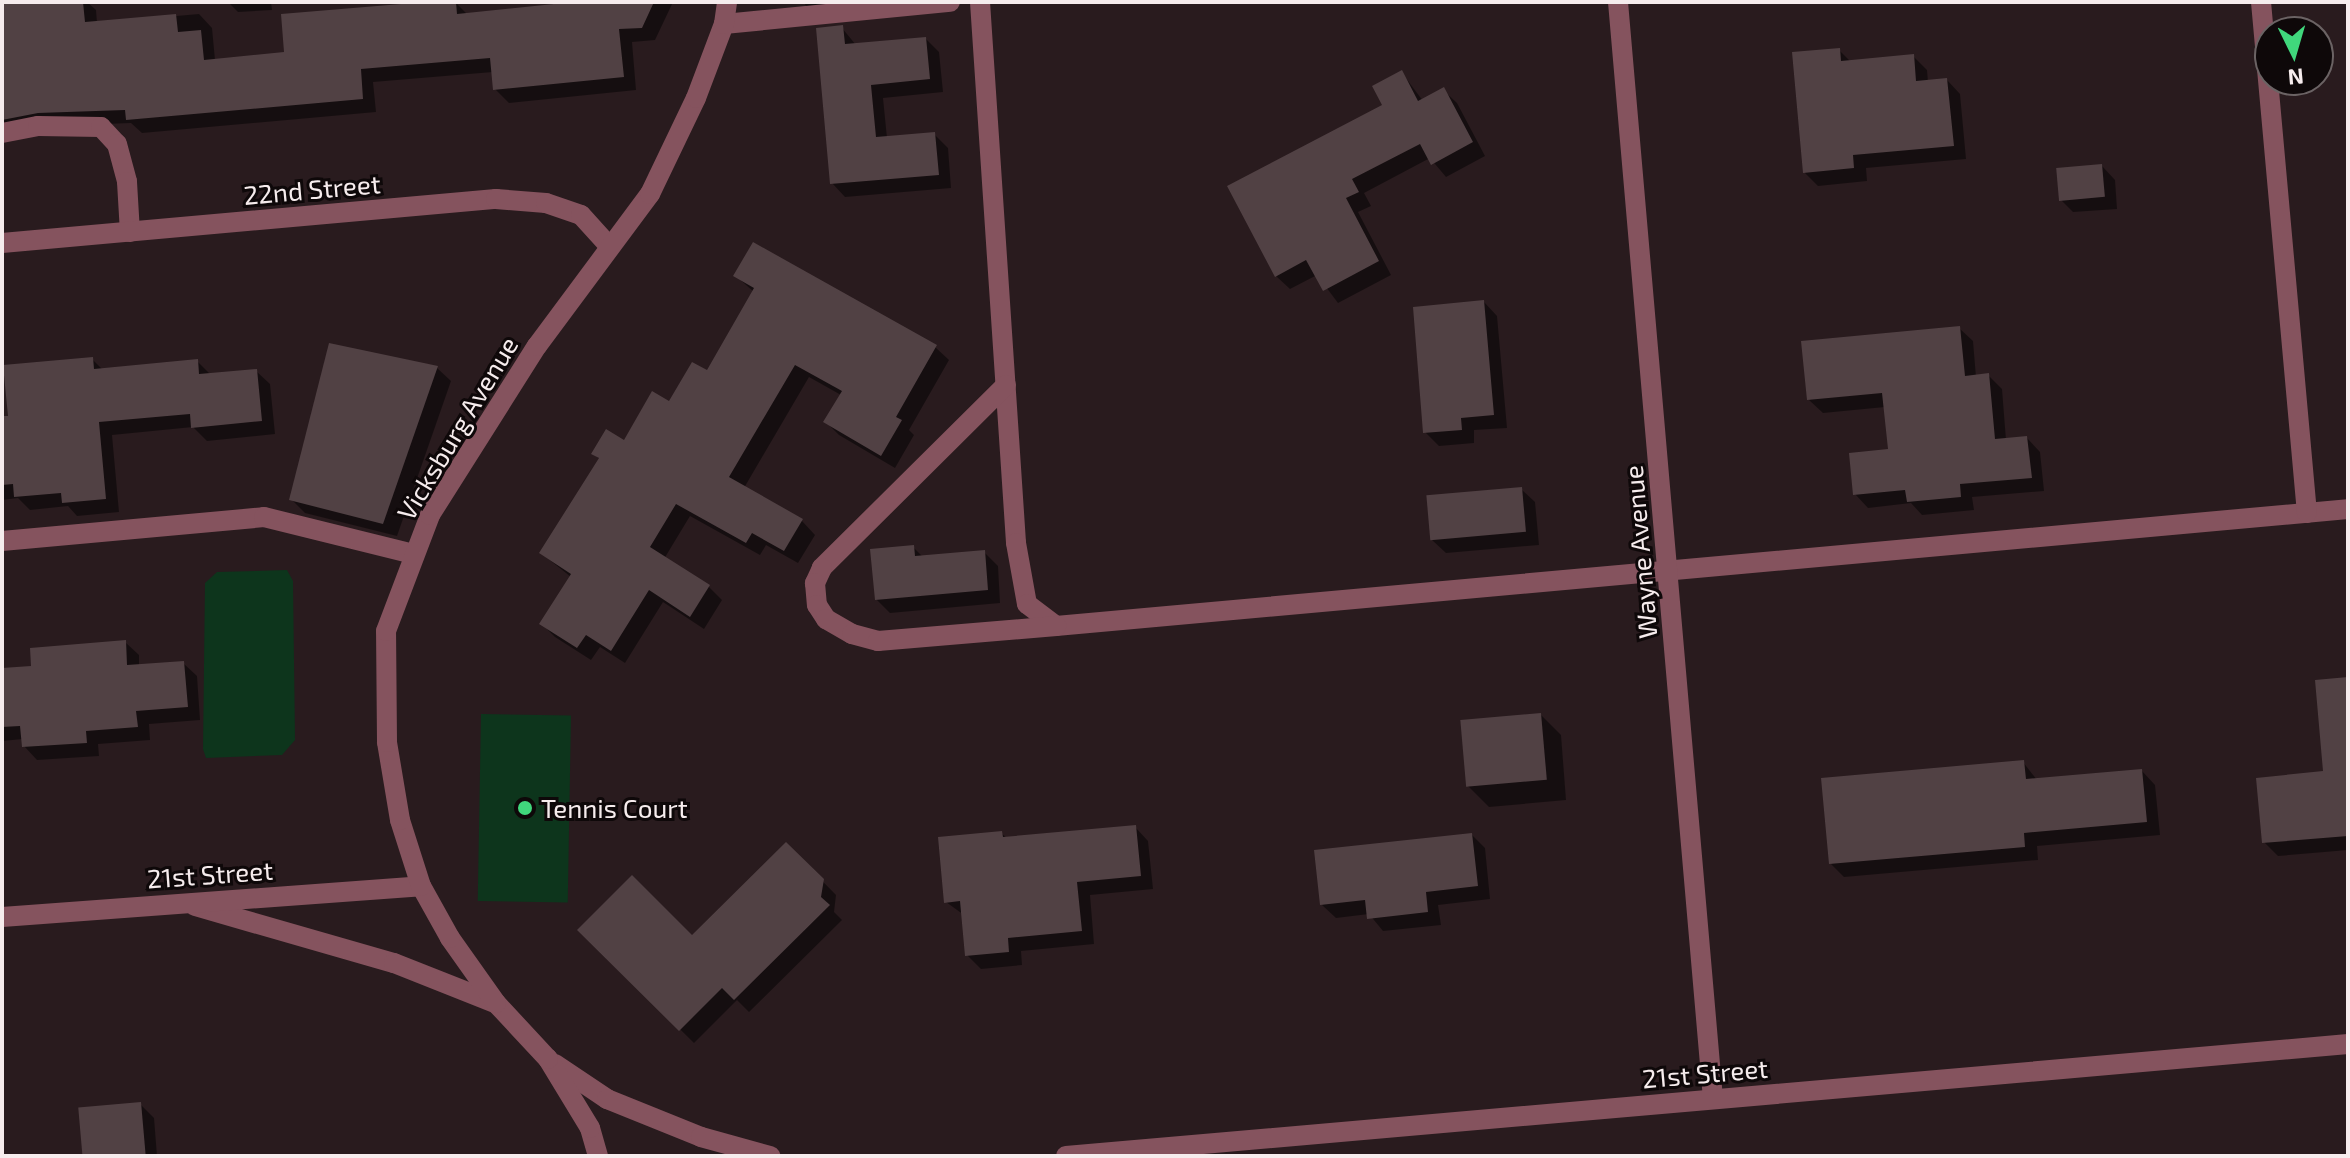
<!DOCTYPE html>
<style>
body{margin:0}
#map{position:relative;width:2350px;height:1158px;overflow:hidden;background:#291b1e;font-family:"Exo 2",sans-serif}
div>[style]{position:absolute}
.green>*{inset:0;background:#0d351c;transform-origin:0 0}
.shadow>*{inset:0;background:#0007}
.building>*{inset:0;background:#514144;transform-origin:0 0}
.minor>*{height:20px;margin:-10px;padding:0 10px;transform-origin:10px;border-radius:10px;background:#85535e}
.dots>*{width:22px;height:22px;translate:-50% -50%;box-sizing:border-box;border:4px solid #0e0809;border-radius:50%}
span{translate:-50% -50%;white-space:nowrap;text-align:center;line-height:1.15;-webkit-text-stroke:6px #0e0809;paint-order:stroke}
.street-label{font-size:26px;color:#f6eced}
.poi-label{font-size:26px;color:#f6eced}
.left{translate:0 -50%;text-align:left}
.frame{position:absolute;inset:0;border:4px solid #f6eced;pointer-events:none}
.north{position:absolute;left:2254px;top:16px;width:80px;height:80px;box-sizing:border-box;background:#0e0809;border:2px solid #6b6364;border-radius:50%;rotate:175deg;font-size:22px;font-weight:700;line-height:32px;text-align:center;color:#f6eced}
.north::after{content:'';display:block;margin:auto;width:28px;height:36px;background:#40d77c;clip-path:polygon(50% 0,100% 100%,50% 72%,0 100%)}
</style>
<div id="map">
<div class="green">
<div style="clip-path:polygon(287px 570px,293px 581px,295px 740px,282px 755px,206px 758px,203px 749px,205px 583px,217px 572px)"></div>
<div style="left:481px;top:714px;width:90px;height:187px;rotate:1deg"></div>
</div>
<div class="shadow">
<div style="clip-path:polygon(2px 2px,87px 2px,96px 10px,97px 23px,199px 14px,212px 28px,215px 60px,286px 54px,450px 2px,455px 2px,468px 15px,575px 2px,673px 2px,655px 40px,632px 42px,636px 90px,509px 103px,495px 89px,493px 72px,373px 82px,376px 112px,142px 133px,131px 123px,52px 126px,2px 133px)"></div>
<div style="clip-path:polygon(228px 2px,271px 2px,272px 10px,238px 12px)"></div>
<div style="clip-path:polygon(803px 2px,847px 2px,847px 5px,809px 9px)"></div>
<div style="clip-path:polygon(842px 28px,856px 45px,926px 39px,939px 52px,943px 92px,883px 98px,887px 138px,934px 134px,948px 148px,951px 188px,845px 197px,832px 183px)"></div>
<div style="clip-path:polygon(1839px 50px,1851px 62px,1913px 56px,1927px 70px,1928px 82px,1947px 80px,1960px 94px,1966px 159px,1866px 168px,1867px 181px,1818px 186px,1805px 173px)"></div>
<div style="clip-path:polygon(1402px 73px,1423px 101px,1443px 90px,1457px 103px,1485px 156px,1446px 177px,1430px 158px,1364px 193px,1371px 206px,1358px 212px,1391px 275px,1338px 303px,1317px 275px,1290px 289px,1276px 276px)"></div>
<div style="clip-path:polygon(2102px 166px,2115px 180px,2117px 209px,2073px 212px,2060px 199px)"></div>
<div style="clip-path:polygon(736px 276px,935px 347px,949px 360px,909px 430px,914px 435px,895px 468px,839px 435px,826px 422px,841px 395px,809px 377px,744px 488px,802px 521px,815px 535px,798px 563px,766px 545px,760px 555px,690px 516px,664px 559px,709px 587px,722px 600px,704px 629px,663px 602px,625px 663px,600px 647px,591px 660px,555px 637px,541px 623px,571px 577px,541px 553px,601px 460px,594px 454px,625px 443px,708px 373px,754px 292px)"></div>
<div style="clip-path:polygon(1484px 302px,1497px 316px,1507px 428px,1474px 430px,1474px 443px,1439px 446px,1425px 432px)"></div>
<div style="clip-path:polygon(1959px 328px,1973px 341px,1976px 377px,1988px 375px,2002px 389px,2006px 440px,2027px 438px,2040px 452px,2044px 491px,1972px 497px,1974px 510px,1922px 515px,1911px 503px,1868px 508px,1855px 494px,1890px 451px,1885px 407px,1823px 413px,1809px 400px)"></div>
<div style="clip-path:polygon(92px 359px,103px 370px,197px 361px,211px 375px,256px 371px,270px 384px,275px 434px,207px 441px,193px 427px,112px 435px,119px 512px,77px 516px,68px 506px,30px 510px,18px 498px,2px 500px,2px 418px,10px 418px)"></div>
<div style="clip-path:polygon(437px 368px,451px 381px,397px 536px,305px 513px,291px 499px)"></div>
<div style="clip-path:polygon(1521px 489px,1535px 502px,1539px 545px,1446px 553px,1432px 540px)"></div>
<div style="clip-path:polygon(913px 547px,923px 557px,984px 552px,998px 566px,1000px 603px,890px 613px,876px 599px)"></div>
<div style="clip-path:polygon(125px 642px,139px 655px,139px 666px,183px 663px,197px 676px,200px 720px,149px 724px,150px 740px,98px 744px,99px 756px,37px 760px,24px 746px,23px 739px,2px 741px,2px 670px,33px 668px)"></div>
<div style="clip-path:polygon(2348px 679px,2348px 850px,2278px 856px,2264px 842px,2325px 773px)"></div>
<div style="clip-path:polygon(1541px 715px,1561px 735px,1566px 800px,1489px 807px,1468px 786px)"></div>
<div style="clip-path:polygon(2023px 762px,2037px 780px,2142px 771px,2155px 785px,2160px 835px,2037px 846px,2038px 860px,1844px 877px,1831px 864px)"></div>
<div style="clip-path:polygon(1135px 827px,1148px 841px,1153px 889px,1090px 895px,1094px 944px,1021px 951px,1022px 965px,981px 969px,967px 955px,964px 915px,946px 902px,1001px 833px,1008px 839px)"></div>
<div style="clip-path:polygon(1472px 835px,1485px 848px,1490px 899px,1438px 905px,1441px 925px,1383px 931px,1369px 914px,1336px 918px,1322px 905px)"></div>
<div style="clip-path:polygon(786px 844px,836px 895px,834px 912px,842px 920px,749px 1012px,737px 1000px,694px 1043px,580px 930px,692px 938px)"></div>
<div style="clip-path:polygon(140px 1104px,154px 1118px,157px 1156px,84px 1156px)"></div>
</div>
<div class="building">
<div style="clip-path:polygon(2px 2px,83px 2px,85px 22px,176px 14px,178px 32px,201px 30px,204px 60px,284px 52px,281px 14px,425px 2px,456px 2px,457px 14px,573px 2px,654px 2px,642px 28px,619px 29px,624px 77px,493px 90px,490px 58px,361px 69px,363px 99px,126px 120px,125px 110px,38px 113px,2px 120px)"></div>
<div style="clip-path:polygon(843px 25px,845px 44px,926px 37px,930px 79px,871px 85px,876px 137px,935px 132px,939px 175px,830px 184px,816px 28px)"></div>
<div style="clip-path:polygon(1840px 48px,1841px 61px,1914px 54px,1916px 81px,1947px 78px,1954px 146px,1853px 155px,1854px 168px,1803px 173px,1792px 52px)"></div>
<div style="clip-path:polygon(1402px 70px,1418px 101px,1444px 87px,1473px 142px,1431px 165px,1420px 144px,1352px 179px,1359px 192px,1346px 198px,1379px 261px,1323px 291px,1306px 260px,1275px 277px,1227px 186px,1382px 105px,1372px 86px)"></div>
<div style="left:2102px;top:164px;width:33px;height:46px;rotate:85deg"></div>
<div style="clip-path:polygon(753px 242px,937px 345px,896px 417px,902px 420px,881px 456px,823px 422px,842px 391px,795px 365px,729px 477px,803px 519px,784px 551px,752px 533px,746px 543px,676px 504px,650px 547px,710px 585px,690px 617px,649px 590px,611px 651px,586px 635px,577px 648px,539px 624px,571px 574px,539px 553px,599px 458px,591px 454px,606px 429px,624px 440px,652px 391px,669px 401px,692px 362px,707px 370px,754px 288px,733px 276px)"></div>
<div style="clip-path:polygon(1484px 300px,1494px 415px,1461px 418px,1462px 430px,1423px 433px,1413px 307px)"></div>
<div style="clip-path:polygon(1960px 326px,1965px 376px,1989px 373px,1995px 439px,2027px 436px,2032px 478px,1960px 484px,1961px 497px,1907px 502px,1905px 490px,1853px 495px,1849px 453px,1888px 449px,1882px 393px,1807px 400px,1801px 341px)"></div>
<div style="clip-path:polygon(329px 343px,438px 366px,383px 524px,289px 500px)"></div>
<div style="clip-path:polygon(93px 357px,94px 369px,198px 359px,199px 374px,257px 369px,262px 421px,191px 428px,190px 414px,99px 422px,106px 499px,62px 503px,61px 493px,14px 497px,13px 484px,2px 485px,2px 416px,8px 416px,3px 365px)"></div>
<div style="left:1522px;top:487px;width:45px;height:96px;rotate:85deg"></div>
<div style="clip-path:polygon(914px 545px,915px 556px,985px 550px,988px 590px,875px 600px,870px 549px)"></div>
<div style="clip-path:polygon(126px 640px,127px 665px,184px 661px,188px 707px,136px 711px,138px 727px,86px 731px,87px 743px,22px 747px,20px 726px,2px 727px,2px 668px,31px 666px,30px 648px)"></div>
<div style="clip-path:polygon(2348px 677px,2348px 836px,2262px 843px,2256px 778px,2323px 771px,2315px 680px)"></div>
<div style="left:1541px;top:713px;width:67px;height:81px;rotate:85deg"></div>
<div style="clip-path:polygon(2024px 760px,2026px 779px,2142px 769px,2147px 822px,2024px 833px,2025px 847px,1829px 864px,1821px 778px)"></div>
<div style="clip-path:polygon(1136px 825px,1141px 876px,1077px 882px,1082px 931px,1008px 938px,1009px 952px,965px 956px,960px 901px,944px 903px,938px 837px,1002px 831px,1003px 837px)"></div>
<div style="clip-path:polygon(1472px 833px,1478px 886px,1426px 892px,1428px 912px,1367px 919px,1365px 900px,1320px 905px,1314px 850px)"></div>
<div style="clip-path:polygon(786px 842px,824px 879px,821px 897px,830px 905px,734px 1000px,722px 988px,679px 1031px,577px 930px,632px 875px,692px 935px)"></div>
<div style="left:141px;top:1102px;width:54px;height:63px;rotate:85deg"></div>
</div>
<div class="minor">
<div style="left:980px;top:2px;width:542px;rotate:86.19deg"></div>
<div style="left:1016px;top:543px;width:62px;rotate:79.8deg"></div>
<div style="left:1027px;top:604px;width:36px;rotate:37deg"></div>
<div style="left:1056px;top:626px;width:1297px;rotate:-5.17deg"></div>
<div style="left:1618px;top:2px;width:1100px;rotate:85.05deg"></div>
<div style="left:2261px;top:2px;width:513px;rotate:84.86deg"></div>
<div style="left:724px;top:24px;width:227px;rotate:-5.6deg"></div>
<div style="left:2px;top:133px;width:37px;rotate:-11deg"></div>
<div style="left:38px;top:126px;width:63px;rotate:0.9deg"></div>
<div style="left:101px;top:127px;width:23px;rotate:47deg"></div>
<div style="left:117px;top:144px;width:39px;rotate:75deg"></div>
<div style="left:127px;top:182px;width:50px;rotate:86.6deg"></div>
<div style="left:2px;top:243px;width:496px;rotate:-5.1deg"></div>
<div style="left:496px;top:199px;width:50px;rotate:4.6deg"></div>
<div style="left:546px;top:203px;width:37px;rotate:19deg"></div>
<div style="left:581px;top:215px;width:43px;rotate:47.8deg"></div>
<div style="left:1006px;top:385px;width:260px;rotate:135.2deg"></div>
<div style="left:822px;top:568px;width:17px;rotate:115deg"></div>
<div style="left:815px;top:583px;width:22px;rotate:85deg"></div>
<div style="left:817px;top:605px;width:17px;rotate:57deg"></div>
<div style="left:826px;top:619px;width:30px;rotate:30deg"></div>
<div style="left:852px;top:634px;width:27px;rotate:15deg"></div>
<div style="left:878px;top:641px;width:179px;rotate:-4.8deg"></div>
<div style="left:2px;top:541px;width:263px;rotate:-5.2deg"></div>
<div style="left:264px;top:517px;width:154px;rotate:13.9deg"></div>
<div style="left:195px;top:906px;width:207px;rotate:16deg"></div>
<div style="left:394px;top:963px;width:109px;rotate:21.6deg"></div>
<div style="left:2px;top:917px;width:420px;rotate:-4.2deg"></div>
<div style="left:555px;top:1064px;width:63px;rotate:33.9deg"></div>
<div style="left:607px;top:1099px;width:101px;rotate:22deg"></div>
<div style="left:701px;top:1137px;width:72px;rotate:15.4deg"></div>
<div style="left:598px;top:1156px;width:29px;rotate:-106deg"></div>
<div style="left:590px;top:1128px;width:81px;rotate:-121.3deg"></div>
<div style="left:548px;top:1059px;width:76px;rotate:-132.9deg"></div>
<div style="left:496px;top:1003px;width:80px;rotate:-125.3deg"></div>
<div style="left:450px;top:938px;width:60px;rotate:-119.1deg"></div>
<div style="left:421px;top:886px;width:69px;rotate:-107.7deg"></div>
<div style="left:400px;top:820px;width:79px;rotate:-99.5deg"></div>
<div style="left:387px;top:742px;width:111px;rotate:-90.5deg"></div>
<div style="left:386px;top:631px;width:124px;rotate:-69.2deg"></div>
<div style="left:430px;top:515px;width:200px;rotate:-57.7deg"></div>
<div style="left:537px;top:346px;width:189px;rotate:-53.4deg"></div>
<div style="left:650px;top:194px;width:106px;rotate:-64.4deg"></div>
<div style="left:696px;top:98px;width:79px;rotate:-69.3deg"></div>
<div style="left:724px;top:24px;width:22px;rotate:-82deg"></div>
<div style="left:1066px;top:1156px;width:1287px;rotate:-4.99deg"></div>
</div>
<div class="dots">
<div style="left:525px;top:808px;background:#40d77c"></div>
</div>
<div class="street-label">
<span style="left:312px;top:189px;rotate:-5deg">22nd Street</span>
<span style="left:457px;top:428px;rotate:-59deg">Vicksburg Avenue</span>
<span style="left:1640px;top:552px;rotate:-95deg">Wayne Avenue</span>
<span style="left:210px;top:874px;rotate:-4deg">21st Street</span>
<span style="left:1705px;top:1073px;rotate:-5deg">21st Street</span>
</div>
<div class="poi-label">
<span class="left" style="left:541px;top:808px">Tennis Court</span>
</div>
<div class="frame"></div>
<div class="north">N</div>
</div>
